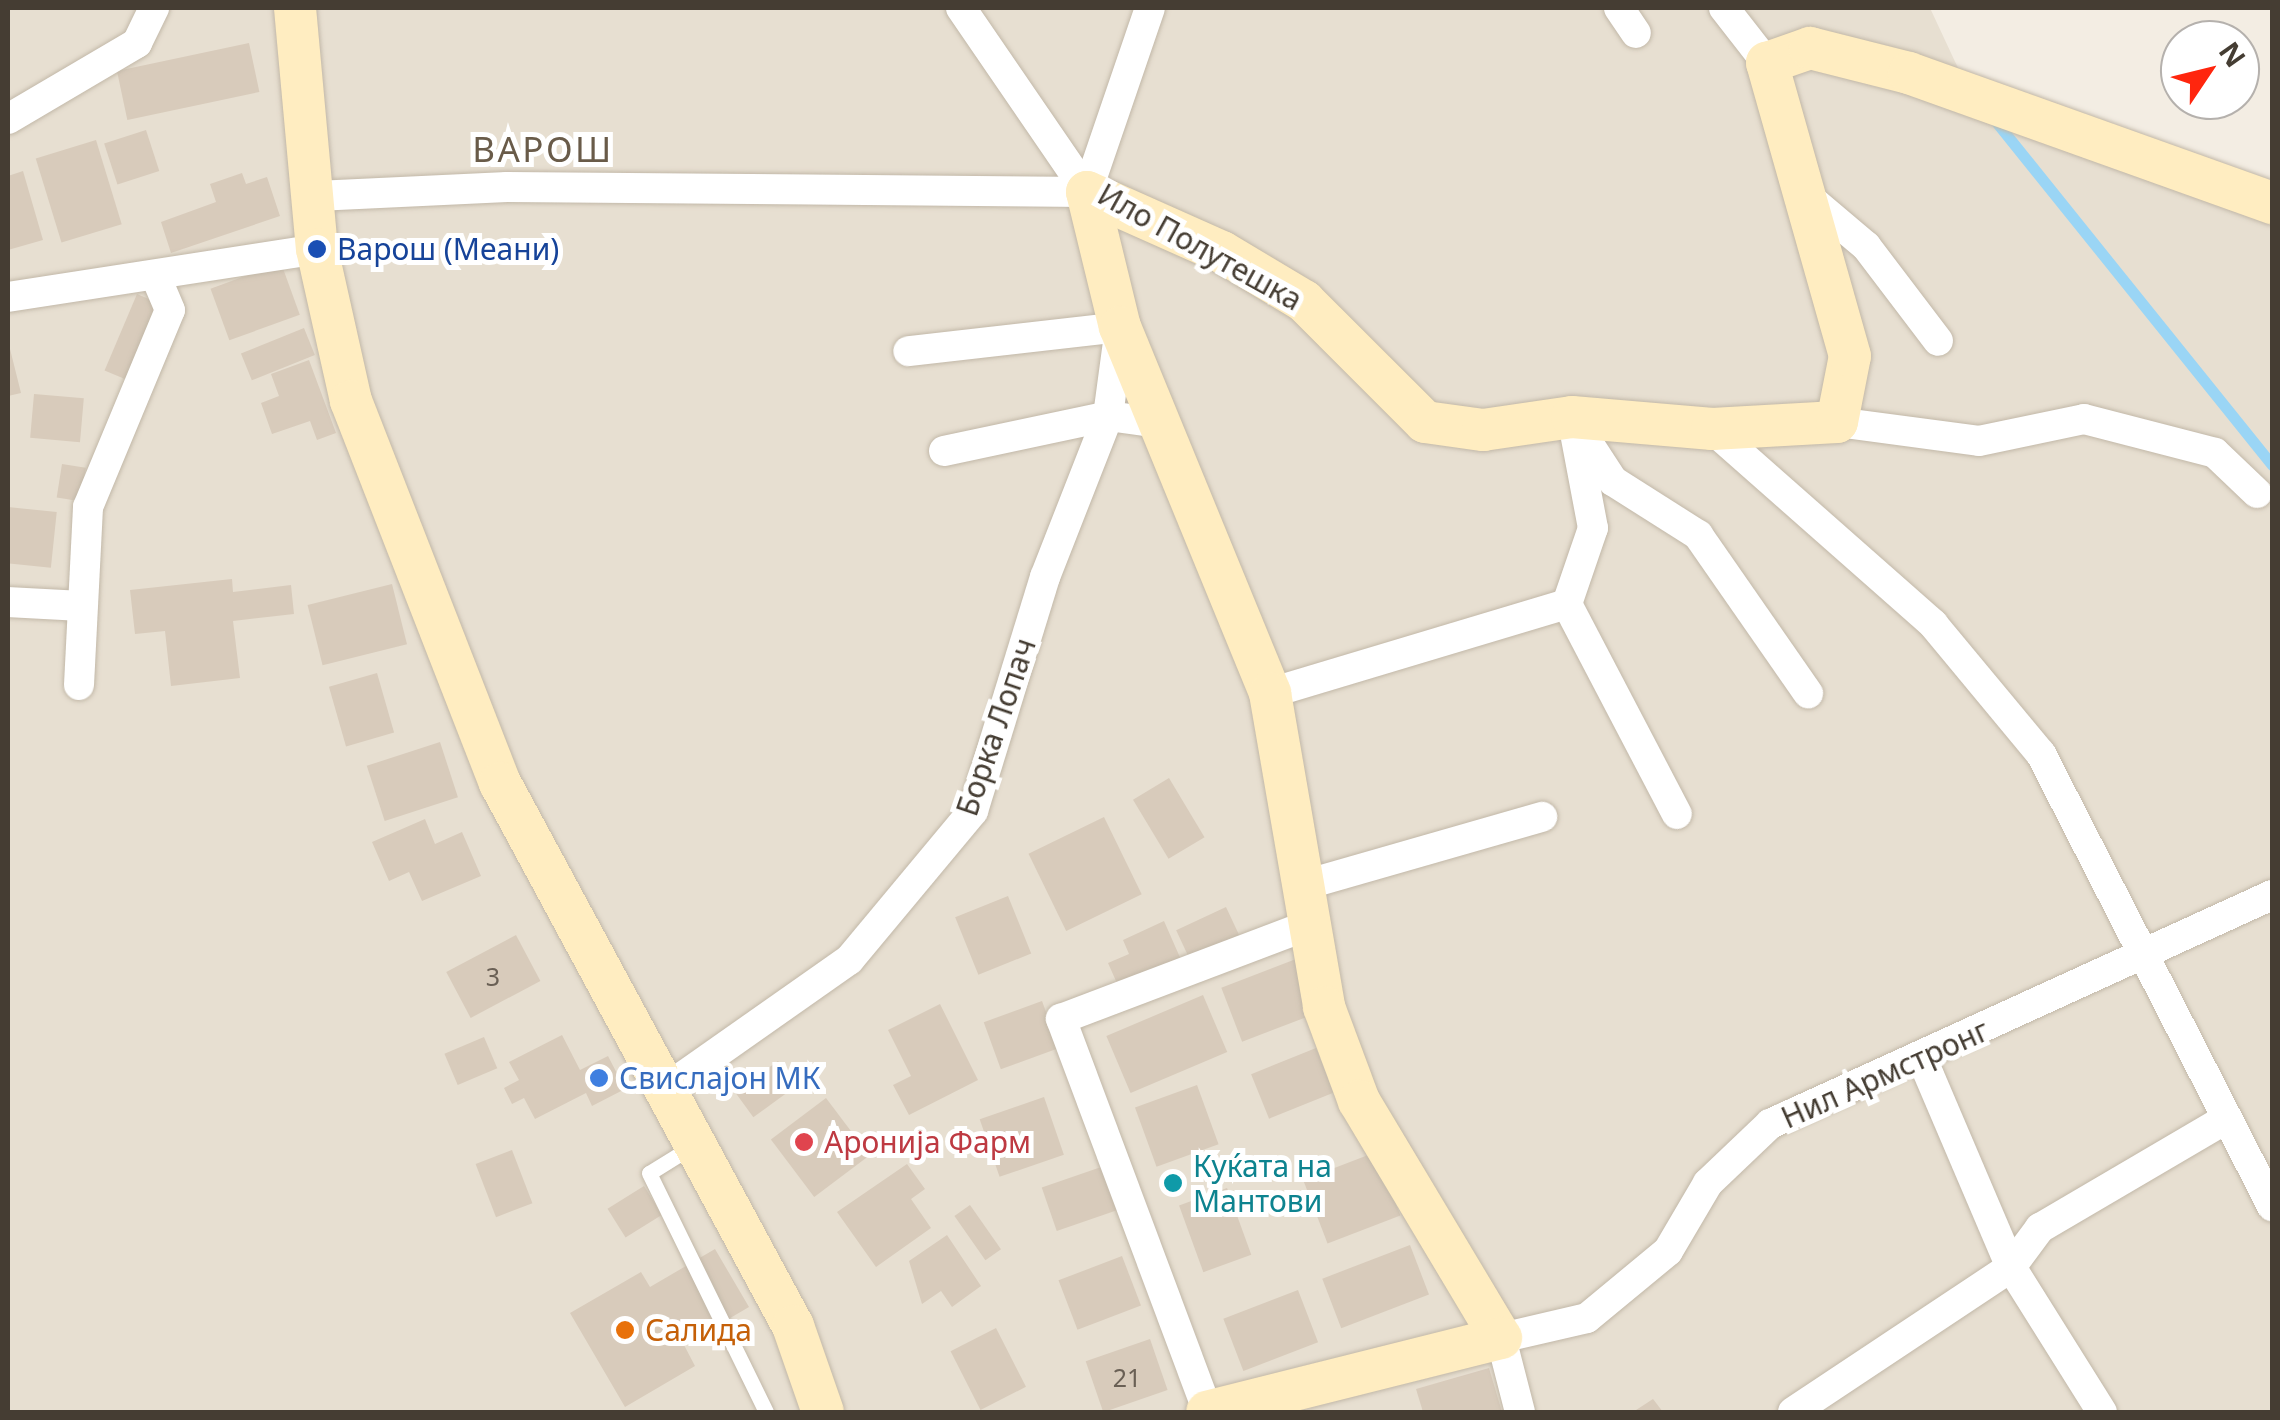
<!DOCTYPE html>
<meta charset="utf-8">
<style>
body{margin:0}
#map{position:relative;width:2280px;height:1420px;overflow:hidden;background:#f3ede3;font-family:"Noto Sans",sans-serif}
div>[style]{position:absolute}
.residential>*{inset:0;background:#e7dfd1}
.stream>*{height:11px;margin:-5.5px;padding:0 5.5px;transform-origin:5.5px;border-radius:5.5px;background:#9ad5f5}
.building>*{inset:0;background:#d8cbbb;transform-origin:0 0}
.roads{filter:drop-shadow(0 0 2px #c2b8a8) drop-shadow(0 0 2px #c2b8a8)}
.lane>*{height:15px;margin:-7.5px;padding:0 7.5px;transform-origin:7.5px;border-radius:7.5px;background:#fff}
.street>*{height:30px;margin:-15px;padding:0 15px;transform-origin:15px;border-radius:15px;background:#fff}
.secondary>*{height:42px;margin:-21px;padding:0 21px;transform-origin:21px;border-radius:21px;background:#ffedc1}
.dots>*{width:28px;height:28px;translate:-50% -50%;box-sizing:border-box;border:5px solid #fff;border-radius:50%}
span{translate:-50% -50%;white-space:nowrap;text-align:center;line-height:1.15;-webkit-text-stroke:10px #fff;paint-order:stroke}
.number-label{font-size:25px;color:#6a6055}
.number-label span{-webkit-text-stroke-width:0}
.street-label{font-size:30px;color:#453d33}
.transit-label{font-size:30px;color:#164399}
.left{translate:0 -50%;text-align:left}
.shop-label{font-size:30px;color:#366cbe}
.health-label{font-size:30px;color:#be3a42}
.culture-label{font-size:30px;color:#0d838f}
.food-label{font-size:30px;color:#c56008}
.quarter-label{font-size:35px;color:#695b49;letter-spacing:2.5px}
.frame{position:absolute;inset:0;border:10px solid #453d33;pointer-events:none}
.north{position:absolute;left:2160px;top:20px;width:100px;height:100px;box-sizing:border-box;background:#fff;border:2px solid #b5b1ad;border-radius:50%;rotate:55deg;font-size:28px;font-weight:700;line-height:40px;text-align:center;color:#453d33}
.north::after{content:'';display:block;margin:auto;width:35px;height:45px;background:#ff260e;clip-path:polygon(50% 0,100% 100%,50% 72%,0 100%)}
</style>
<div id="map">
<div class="residential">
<div style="clip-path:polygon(8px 8px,1930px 8px,1972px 98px,2272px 203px,2272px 1412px,8px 1412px)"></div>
</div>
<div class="stream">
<div style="left:1993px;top:118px;width:445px;rotate:51.2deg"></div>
</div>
<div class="building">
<div style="left:249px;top:43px;width:50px;height:135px;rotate:78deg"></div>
<div style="left:146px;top:130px;width:43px;height:44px;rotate:72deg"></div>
<div style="left:96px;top:140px;width:88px;height:63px;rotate:73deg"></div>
<div style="clip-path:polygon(23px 171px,43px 240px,8px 250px,8px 176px)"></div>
<div style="clip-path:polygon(242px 173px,246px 184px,267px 177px,280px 216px,171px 253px,161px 222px,216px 202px,210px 184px)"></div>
<div style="left:281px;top:263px;width:55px;height:75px;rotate:70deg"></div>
<div style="left:137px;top:294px;width:26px;height:83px;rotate:23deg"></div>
<div style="left:304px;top:328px;width:29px;height:68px;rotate:68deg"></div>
<div style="clip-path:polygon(9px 345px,21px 393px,8px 396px,8px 346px)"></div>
<div style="clip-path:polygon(309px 360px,336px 433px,317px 440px,310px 421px,272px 434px,261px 403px,279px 396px,271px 374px)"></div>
<div style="left:34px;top:394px;width:50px;height:44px;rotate:5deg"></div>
<div style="left:62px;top:464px;width:24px;height:34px;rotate:9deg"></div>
<div style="left:8px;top:507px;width:49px;height:56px;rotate:6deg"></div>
<div style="clip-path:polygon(232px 579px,233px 592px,291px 585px,294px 614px,233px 621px,240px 678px,171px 686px,165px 631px,135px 634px,130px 590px)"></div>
<div style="left:392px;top:584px;width:62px;height:87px;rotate:76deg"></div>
<div style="left:377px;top:673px;width:62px;height:50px;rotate:74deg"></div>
<div style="left:440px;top:742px;width:58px;height:77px;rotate:72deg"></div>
<div style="left:1169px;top:778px;width:69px;height:42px;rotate:59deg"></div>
<div style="left:1104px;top:817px;width:86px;height:84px;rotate:64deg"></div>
<div style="clip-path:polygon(425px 819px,435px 844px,462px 832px,481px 876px,422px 901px,409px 872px,389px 881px,372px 842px)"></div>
<div style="left:1008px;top:896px;width:62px;height:57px;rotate:68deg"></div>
<div style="left:1226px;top:907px;width:31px;height:55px;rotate:65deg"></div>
<div style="clip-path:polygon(1164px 921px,1182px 962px,1120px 990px,1108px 963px,1129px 954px,1123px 940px)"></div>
<div style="left:516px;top:935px;width:52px;height:79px;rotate:62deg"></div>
<div style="left:1296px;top:959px;width:58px;height:80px;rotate:69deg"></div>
<div style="left:1203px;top:995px;width:62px;height:105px;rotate:67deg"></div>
<div style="left:1042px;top:1001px;width:50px;height:62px;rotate:70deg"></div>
<div style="clip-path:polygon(940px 1004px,978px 1080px,909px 1115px,893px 1085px,911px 1076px,888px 1030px)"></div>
<div style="clip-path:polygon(562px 1035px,580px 1070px,608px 1056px,625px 1089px,592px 1106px,586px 1093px,535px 1119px,524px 1098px,512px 1104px,504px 1088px,519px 1080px,509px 1062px)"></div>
<div style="left:484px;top:1037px;width:34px;height:43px;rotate:67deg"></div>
<div style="left:1316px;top:1048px;width:48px;height:70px;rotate:68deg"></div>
<div style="left:778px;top:1061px;width:31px;height:53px;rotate:54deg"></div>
<div style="left:1197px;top:1085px;width:63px;height:66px;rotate:70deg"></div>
<div style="left:1044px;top:1097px;width:61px;height:68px;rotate:71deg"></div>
<div style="left:826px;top:1098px;width:72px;height:69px;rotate:53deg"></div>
<div style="left:512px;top:1150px;width:57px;height:39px;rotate:69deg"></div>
<div style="left:1376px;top:1152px;width:68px;height:78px;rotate:69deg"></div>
<div style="clip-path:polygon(907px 1164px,925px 1189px,911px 1199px,931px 1228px,876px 1267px,837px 1212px)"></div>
<div style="left:1107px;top:1165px;width:46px;height:69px;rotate:71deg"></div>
<div style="left:644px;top:1186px;width:34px;height:43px;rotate:58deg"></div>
<div style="left:1227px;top:1188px;width:71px;height:51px;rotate:70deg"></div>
<div style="left:970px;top:1205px;width:54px;height:19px;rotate:55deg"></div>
<div style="clip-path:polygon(947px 1235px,981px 1286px,952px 1307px,941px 1291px,922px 1304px,909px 1261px)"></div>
<div style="left:1410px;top:1245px;width:53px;height:94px;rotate:69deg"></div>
<div style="clip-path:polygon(715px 1249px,749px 1307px,684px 1345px,695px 1366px,625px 1407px,570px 1313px,641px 1272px,650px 1287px)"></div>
<div style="left:1122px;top:1256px;width:53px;height:68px;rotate:69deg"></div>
<div style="left:1298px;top:1290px;width:56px;height:80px;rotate:69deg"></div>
<div style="left:996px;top:1328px;width:66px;height:51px;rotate:63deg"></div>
<div style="left:1150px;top:1339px;width:54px;height:68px;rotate:71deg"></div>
<div style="clip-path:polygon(1489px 1368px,1502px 1412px,1423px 1412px,1416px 1389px)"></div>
<div style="clip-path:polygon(1653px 1399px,1663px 1412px,1633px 1412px)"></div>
</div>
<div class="roads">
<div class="lane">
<div style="left:691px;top:1147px;width:49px;rotate:148.2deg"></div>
<div style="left:649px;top:1173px;width:266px;rotate:63.9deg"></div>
</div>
<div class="street">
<div style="left:961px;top:8px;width:223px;rotate:55.6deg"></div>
<div style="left:1619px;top:8px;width:30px;rotate:56deg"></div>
<div style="left:1724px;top:8px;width:70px;rotate:52deg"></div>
<div style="left:8px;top:119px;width:150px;rotate:-30.5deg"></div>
<div style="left:137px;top:43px;width:39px;rotate:-64deg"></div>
<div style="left:1087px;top:192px;width:194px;rotate:-71.1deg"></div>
<div style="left:1802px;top:192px;width:84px;rotate:40.2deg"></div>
<div style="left:1866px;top:246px;width:119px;rotate:52.8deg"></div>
<div style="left:316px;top:196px;width:191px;rotate:-2.7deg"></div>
<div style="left:507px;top:187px;width:580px;rotate:0.49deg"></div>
<div style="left:8px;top:297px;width:313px;rotate:-8.8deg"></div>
<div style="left:1572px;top:417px;width:113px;rotate:79.3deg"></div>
<div style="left:1593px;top:528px;width:80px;rotate:108.9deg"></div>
<div style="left:1567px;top:604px;width:237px;rotate:62.4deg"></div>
<div style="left:1837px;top:422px;width:143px;rotate:7.6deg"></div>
<div style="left:1979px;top:441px;width:107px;rotate:-11.8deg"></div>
<div style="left:2084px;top:419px;width:135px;rotate:14.5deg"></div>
<div style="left:2215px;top:453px;width:58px;rotate:43.6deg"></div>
<div style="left:1712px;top:429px;width:295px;rotate:41.4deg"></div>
<div style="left:1933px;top:624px;width:169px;rotate:50.3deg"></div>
<div style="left:2041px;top:754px;width:508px;rotate:62.93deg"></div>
<div style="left:1581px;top:432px;width:59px;rotate:56.9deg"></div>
<div style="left:1613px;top:481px;width:101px;rotate:32.4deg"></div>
<div style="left:1698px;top:535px;width:193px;rotate:55.2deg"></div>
<div style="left:944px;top:451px;width:168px;rotate:-12deg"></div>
<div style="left:1108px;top:416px;width:51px;rotate:7.8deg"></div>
<div style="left:8px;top:602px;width:73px;rotate:3.1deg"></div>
<div style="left:79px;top:685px;width:178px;rotate:-87.1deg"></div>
<div style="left:88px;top:507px;width:213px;rotate:-67.4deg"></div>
<div style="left:170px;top:310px;width:33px;rotate:-113deg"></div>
<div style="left:1270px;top:693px;width:310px;rotate:-16.7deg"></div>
<div style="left:1301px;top:886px;width:251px;rotate:-16deg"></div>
<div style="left:1923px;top:1061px;width:224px;rotate:66.9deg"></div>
<div style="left:2011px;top:1267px;width:171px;rotate:57.9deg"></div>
<div style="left:661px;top:1092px;width:230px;rotate:-35.1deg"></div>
<div style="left:849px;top:960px;width:194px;rotate:-50.2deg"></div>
<div style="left:973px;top:811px;width:245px;rotate:-72.9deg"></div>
<div style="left:1045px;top:577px;width:173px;rotate:-68.6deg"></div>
<div style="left:1108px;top:416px;width:90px;rotate:-82.3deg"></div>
<div style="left:1120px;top:327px;width:213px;rotate:173.5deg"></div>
<div style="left:1208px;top:1412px;width:420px;rotate:-110.5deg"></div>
<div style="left:1061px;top:1019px;width:264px;rotate:-20.8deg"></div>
<div style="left:1520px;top:1412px;width:76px;rotate:-104.4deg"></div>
<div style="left:1501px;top:1338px;width:88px;rotate:-13.1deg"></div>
<div style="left:1587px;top:1318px;width:105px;rotate:-39.6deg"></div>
<div style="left:1668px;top:1251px;width:79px;rotate:-59.5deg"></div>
<div style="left:1708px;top:1183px;width:86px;rotate:-43.6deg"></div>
<div style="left:1770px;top:1124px;width:552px;rotate:-24.52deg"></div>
<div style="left:1793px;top:1412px;width:262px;rotate:-33.6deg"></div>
<div style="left:2011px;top:1267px;width:49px;rotate:-53.4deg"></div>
<div style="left:2040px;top:1228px;width:216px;rotate:-30.4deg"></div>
</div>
<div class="secondary">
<div style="left:295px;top:8px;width:242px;rotate:84.8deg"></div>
<div style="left:317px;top:249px;width:156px;rotate:77.4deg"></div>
<div style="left:351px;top:401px;width:410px;rotate:68.7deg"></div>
<div style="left:500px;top:783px;width:617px;rotate:61.65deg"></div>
<div style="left:793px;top:1326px;width:91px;rotate:70.8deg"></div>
<div style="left:1087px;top:192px;width:148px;rotate:24deg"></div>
<div style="left:1222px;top:252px;width:96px;rotate:30.9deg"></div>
<div style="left:1304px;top:301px;width:171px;rotate:45deg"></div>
<div style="left:1425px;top:422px;width:59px;rotate:7.9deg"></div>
<div style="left:1483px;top:430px;width:90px;rotate:-8.3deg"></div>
<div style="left:1572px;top:417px;width:141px;rotate:4.9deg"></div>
<div style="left:1712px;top:429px;width:125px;rotate:-3.2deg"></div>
<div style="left:1837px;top:422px;width:67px;rotate:-78.9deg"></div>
<div style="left:1850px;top:356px;width:305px;rotate:-105.8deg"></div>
<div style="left:1767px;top:63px;width:46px;rotate:-19.2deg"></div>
<div style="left:1810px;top:48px;width:102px;rotate:14.2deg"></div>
<div style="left:1909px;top:73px;width:386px;rotate:19.7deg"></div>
<div style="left:1087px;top:192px;width:139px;rotate:76.3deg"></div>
<div style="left:1120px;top:327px;width:396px;rotate:67.7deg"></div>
<div style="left:1270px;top:693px;width:319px;rotate:80.2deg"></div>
<div style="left:1324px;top:1007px;width:100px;rotate:69.6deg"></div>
<div style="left:1359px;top:1101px;width:276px;rotate:59.1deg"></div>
<div style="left:1501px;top:1338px;width:303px;rotate:165.9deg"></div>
</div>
</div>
<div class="dots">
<div style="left:317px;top:249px;background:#1a4fb4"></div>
<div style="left:599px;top:1078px;background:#3f7fe0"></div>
<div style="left:804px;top:1142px;background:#e0444e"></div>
<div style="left:1173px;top:1183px;background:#0f9aa8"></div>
<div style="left:625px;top:1330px;background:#e8710a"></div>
</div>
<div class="number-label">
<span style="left:493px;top:976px">3</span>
<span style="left:1127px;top:1377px">21</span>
</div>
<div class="street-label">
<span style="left:1200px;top:247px;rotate:29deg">Ило Полутешка</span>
<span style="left:996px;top:727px;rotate:-71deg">Борка Лопач</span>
<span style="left:1885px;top:1074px;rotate:-24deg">Нил Армстронг</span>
</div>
<div class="transit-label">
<span class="left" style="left:337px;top:249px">Варош (Меани)</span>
</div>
<div class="shop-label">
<span class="left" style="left:619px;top:1078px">Свислајон МК</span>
</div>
<div class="health-label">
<span class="left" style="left:824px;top:1142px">Аронија Фарм</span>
</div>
<div class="culture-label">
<span class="left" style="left:1193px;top:1183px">Куќата на<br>Мантови</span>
</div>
<div class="food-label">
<span class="left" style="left:645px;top:1330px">Салида</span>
</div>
<div class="quarter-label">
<span style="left:543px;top:149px">ВАРОШ</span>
</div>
<div class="frame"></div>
<div class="north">N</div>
</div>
